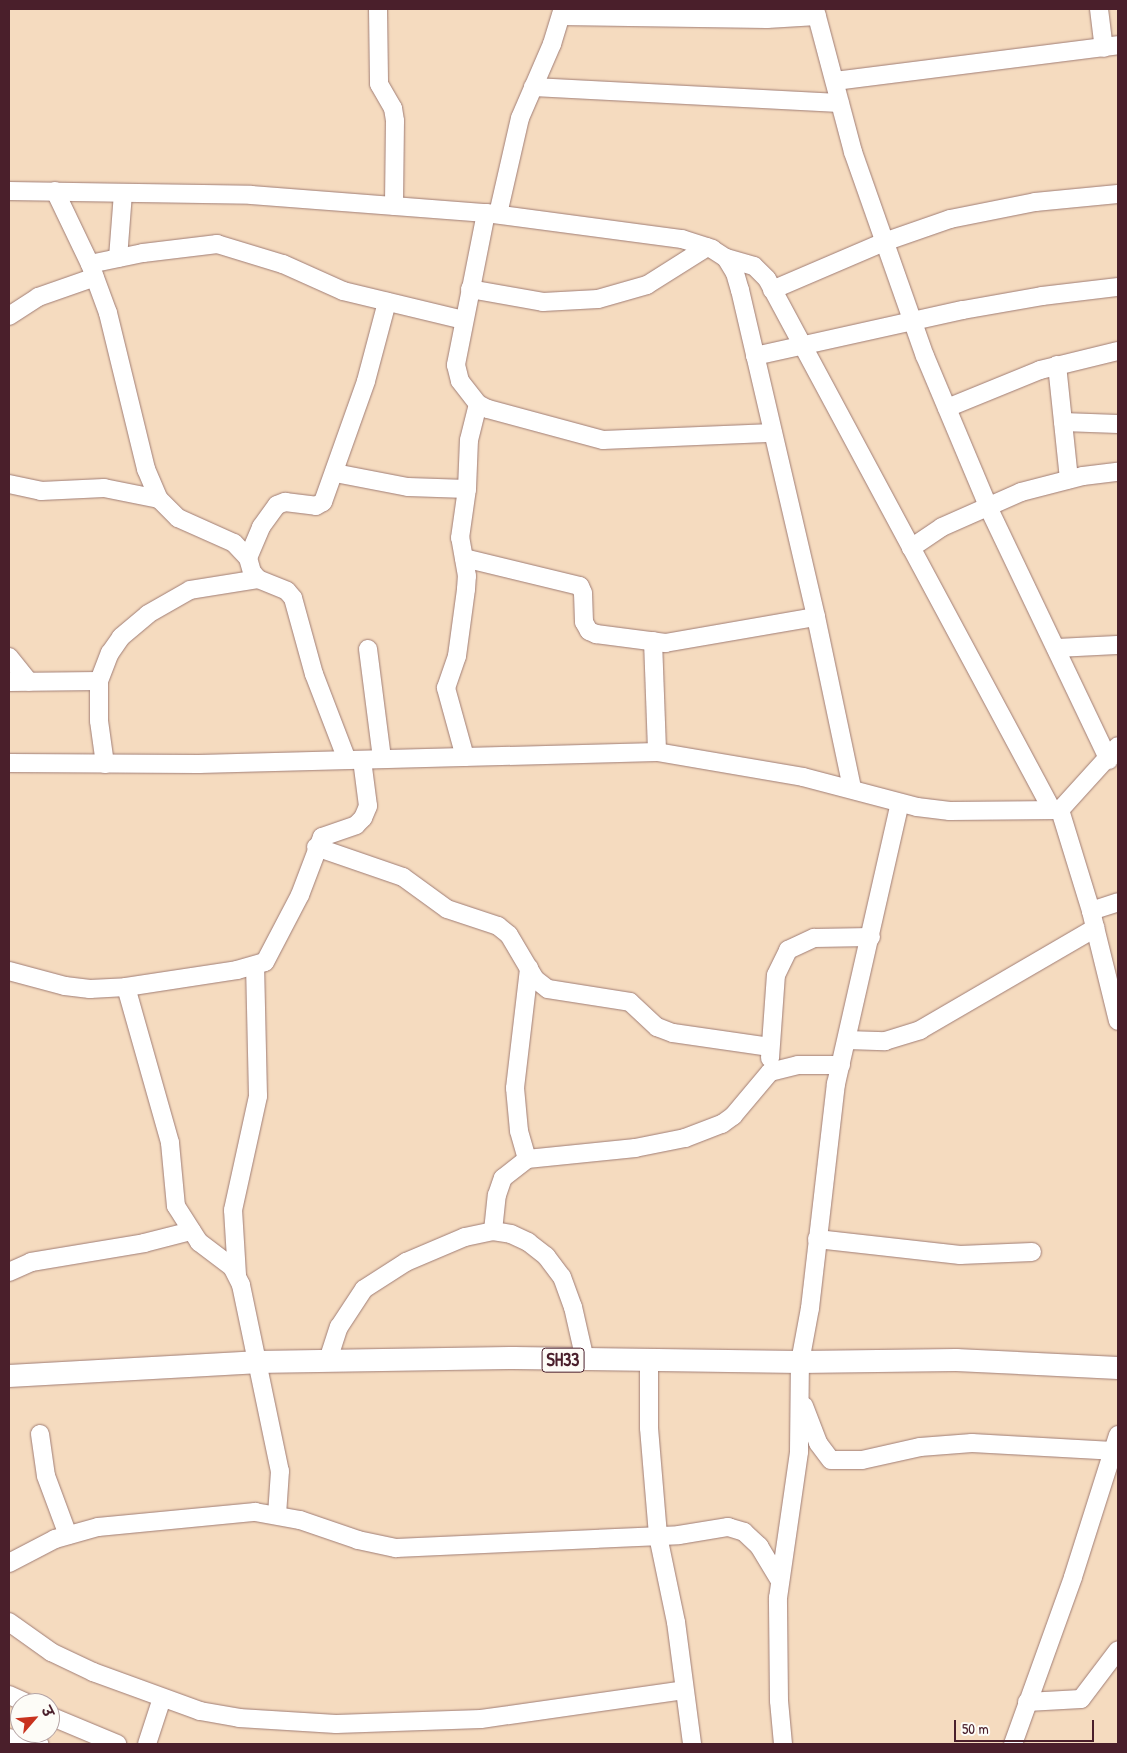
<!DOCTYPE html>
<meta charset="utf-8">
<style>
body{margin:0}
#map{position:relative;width:1127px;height:1753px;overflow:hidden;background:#f5dbbf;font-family:"Patrick Hand","Playpen Sans Deva",sans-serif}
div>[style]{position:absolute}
.roads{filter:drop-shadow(0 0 1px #a07d75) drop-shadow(0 0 1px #a07d75)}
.minor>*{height:18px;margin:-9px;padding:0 9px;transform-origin:9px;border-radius:9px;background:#fff}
.major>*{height:22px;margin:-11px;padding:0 11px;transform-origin:11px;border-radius:11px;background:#fff}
span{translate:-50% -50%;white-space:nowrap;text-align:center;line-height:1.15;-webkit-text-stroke:4.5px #fdfcf7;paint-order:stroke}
.shield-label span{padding:1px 4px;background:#fdfcf7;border:1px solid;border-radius:4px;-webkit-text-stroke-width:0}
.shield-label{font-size:18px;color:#4a1f2b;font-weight:700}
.frame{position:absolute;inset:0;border:10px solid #4a1f2b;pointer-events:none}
.north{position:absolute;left:10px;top:1693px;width:50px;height:50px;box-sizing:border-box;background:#fdfcf7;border:1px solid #b5a4a5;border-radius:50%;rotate:63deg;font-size:14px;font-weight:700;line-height:20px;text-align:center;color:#4a1f2b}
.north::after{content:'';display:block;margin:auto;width:18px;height:22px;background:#c8321e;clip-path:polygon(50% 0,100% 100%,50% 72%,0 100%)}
.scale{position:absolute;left:954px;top:1720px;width:140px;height:22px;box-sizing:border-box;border:2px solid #4a1f2b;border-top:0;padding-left:6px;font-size:15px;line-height:18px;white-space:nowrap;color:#4a1f2b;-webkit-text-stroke:4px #fdfcf7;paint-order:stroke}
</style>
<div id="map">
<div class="roads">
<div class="minor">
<div style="left:378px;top:9px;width:75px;rotate:89.2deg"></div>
<div style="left:379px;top:84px;width:28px;rotate:60deg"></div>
<div style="left:393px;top:108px;width:13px;rotate:81deg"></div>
<div style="left:395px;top:121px;width:85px;rotate:90.7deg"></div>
<div style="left:815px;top:9px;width:148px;rotate:75.1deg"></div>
<div style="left:853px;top:152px;width:216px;rotate:70.6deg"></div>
<div style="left:925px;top:356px;width:168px;rotate:67.2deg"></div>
<div style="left:990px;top:511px;width:276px;rotate:64.5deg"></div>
<div style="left:1099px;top:9px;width:39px;rotate:83deg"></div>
<div style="left:561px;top:16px;width:206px;rotate:0.8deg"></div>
<div style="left:767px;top:19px;width:50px;rotate:-3.4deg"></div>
<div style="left:835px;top:81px;width:285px;rotate:-7.2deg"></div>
<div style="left:533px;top:87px;width:307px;rotate:3deg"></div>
<div style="left:9px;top:191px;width:242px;rotate:0.9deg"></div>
<div style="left:251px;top:195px;width:236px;rotate:4.4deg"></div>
<div style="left:486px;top:213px;width:198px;rotate:7.6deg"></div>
<div style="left:682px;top:239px;width:32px;rotate:18deg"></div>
<div style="left:712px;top:249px;width:17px;rotate:33deg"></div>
<div style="left:726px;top:258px;width:17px;rotate:59deg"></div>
<div style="left:735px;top:273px;width:18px;rotate:74deg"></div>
<div style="left:740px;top:290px;width:336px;rotate:76.9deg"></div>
<div style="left:816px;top:617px;width:175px;rotate:78.1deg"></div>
<div style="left:55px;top:191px;width:81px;rotate:64.4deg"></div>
<div style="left:90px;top:264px;width:52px;rotate:69.8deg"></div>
<div style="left:108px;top:313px;width:161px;rotate:76.3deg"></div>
<div style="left:146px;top:469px;width:33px;rotate:67deg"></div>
<div style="left:159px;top:499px;width:27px;rotate:45deg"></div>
<div style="left:178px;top:518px;width:61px;rotate:24.1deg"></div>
<div style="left:234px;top:543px;width:21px;rotate:47deg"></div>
<div style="left:248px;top:558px;width:15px;rotate:74deg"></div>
<div style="left:252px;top:572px;width:9px;rotate:49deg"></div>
<div style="left:258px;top:579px;width:31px;rotate:22deg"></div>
<div style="left:287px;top:591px;width:9px;rotate:49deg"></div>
<div style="left:293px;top:598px;width:79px;rotate:74.6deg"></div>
<div style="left:314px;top:674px;width:92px;rotate:69deg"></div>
<div style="left:486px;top:213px;width:155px;rotate:101.2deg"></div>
<div style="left:456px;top:365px;width:16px;rotate:76deg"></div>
<div style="left:460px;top:381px;width:29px;rotate:52deg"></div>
<div style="left:478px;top:404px;width:11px;rotate:27deg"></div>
<div style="left:488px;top:409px;width:119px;rotate:15.1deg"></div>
<div style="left:603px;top:440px;width:170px;rotate:-2.4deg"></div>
<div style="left:498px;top:214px;width:98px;rotate:-77.1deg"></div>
<div style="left:520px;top:118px;width:81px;rotate:-66.6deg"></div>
<div style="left:552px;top:44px;width:37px;rotate:-73deg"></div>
<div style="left:118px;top:258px;width:65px;rotate:-85.6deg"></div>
<div style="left:726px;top:258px;width:29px;rotate:16deg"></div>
<div style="left:754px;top:266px;width:18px;rotate:45deg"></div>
<div style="left:767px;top:279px;width:600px;rotate:61.77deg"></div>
<div style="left:90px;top:264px;width:54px;rotate:-11.7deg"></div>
<div style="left:143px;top:253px;width:75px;rotate:-6.9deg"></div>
<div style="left:217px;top:244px;width:69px;rotate:16.9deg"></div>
<div style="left:283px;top:264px;width:66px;rotate:24.2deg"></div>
<div style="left:343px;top:291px;width:124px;rotate:13.5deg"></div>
<div style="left:470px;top:289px;width:74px;rotate:10.1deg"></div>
<div style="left:543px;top:302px;width:55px;rotate:-3.1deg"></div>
<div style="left:598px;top:299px;width:51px;rotate:-15.9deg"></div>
<div style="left:647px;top:285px;width:71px;rotate:-32.3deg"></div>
<div style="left:772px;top:290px;width:122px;rotate:-23.2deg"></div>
<div style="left:884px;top:242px;width:70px;rotate:-19.2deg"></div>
<div style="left:950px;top:219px;width:87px;rotate:-11.3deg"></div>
<div style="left:1035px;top:202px;width:83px;rotate:-5.5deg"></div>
<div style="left:9px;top:316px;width:35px;rotate:-33deg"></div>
<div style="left:38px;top:297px;width:60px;rotate:-19.3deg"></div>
<div style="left:755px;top:356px;width:213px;rotate:-12.5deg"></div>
<div style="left:963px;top:310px;width:80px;rotate:-10deg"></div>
<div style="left:1042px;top:296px;width:77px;rotate:-6.8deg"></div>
<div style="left:1057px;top:365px;width:115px;rotate:84deg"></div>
<div style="left:947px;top:408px;width:100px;rotate:-22.2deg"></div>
<div style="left:1040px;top:370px;width:80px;rotate:-13.7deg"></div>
<div style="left:1063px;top:422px;width:55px;rotate:2.1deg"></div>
<div style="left:335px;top:473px;width:74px;rotate:10.9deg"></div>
<div style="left:408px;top:487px;width:59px;rotate:1.9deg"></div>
<div style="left:9px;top:484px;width:33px;rotate:12deg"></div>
<div style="left:41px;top:491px;width:63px;rotate:-2.7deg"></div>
<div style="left:104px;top:488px;width:56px;rotate:11.3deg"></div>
<div style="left:911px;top:548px;width:37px;rotate:-34deg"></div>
<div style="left:942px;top:527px;width:86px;rotate:-23.9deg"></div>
<div style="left:1021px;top:492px;width:64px;rotate:-14.5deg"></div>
<div style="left:1083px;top:476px;width:35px;rotate:-7deg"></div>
<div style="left:248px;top:558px;width:34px;rotate:-67deg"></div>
<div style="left:261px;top:527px;width:27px;rotate:-54deg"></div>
<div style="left:277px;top:505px;width:9px;rotate:-21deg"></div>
<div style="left:285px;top:502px;width:31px;rotate:7deg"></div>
<div style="left:316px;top:506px;width:8px;rotate:-30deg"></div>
<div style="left:323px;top:502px;width:128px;rotate:-70.4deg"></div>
<div style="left:366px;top:381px;width:82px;rotate:-75.1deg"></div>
<div style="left:464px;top:558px;width:119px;rotate:13.6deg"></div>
<div style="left:580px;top:586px;width:8px;rotate:67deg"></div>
<div style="left:583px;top:593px;width:29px;rotate:88deg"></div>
<div style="left:584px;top:622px;width:10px;rotate:61deg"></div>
<div style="left:589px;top:631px;width:8px;rotate:23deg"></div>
<div style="left:596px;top:634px;width:70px;rotate:7.4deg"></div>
<div style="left:665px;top:643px;width:153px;rotate:-9.8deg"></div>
<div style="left:653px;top:641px;width:111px;rotate:87.9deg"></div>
<div style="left:1056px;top:648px;width:62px;rotate:-2.8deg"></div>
<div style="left:368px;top:649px;width:111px;rotate:82.7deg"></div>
<div style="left:9px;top:657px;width:32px;rotate:51deg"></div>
<div style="left:9px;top:682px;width:90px;rotate:-0.6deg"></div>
<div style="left:465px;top:757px;width:72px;rotate:-105.4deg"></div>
<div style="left:446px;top:688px;width:34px;rotate:-71deg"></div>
<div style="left:457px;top:656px;width:68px;rotate:-82.3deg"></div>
<div style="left:466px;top:589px;width:13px;rotate:-86deg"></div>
<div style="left:467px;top:576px;width:39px;rotate:-100deg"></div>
<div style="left:460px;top:538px;width:49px;rotate:-81.9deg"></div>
<div style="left:467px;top:489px;width:49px;rotate:-87.7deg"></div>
<div style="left:469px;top:440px;width:37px;rotate:-76deg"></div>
<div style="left:9px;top:763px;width:190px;rotate:0.3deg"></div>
<div style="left:199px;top:764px;width:458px;rotate:-1.5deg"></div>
<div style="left:657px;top:752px;width:148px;rotate:9.7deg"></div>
<div style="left:803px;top:777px;width:118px;rotate:14.7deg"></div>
<div style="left:917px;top:807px;width:33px;rotate:7deg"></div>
<div style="left:950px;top:811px;width:110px;rotate:-0.5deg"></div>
<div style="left:1060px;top:810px;width:106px;rotate:72.9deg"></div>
<div style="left:1091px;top:911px;width:113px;rotate:76.2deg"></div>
<div style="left:105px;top:764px;width:43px;rotate:-97.9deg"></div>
<div style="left:99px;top:721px;width:40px;rotate:-90deg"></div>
<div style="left:99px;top:681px;width:30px;rotate:-69deg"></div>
<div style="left:110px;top:653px;width:19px;rotate:-55deg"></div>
<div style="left:121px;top:637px;width:35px;rotate:-40deg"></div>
<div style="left:148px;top:614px;width:48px;rotate:-29.7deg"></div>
<div style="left:190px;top:590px;width:69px;rotate:-9.2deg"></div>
<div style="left:1060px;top:810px;width:86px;rotate:-47.8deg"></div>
<div style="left:316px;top:847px;width:92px;rotate:19deg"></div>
<div style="left:403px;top:877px;width:54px;rotate:36deg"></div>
<div style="left:447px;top:909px;width:54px;rotate:18.4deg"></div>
<div style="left:498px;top:926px;width:14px;rotate:39deg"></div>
<div style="left:509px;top:935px;width:51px;rotate:59.4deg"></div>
<div style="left:535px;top:979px;width:16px;rotate:38deg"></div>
<div style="left:548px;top:989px;width:83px;rotate:9deg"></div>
<div style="left:630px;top:1002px;width:37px;rotate:43deg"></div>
<div style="left:657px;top:1027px;width:17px;rotate:21deg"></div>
<div style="left:673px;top:1033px;width:98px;rotate:8.2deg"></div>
<div style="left:1091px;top:911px;width:28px;rotate:-18deg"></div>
<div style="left:9px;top:971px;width:58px;rotate:15deg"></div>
<div style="left:65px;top:986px;width:25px;rotate:7deg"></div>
<div style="left:90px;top:989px;width:36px;rotate:-3deg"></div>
<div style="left:126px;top:987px;width:112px;rotate:-8.7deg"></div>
<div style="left:237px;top:970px;width:29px;rotate:-16deg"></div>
<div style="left:265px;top:962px;width:76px;rotate:-62.4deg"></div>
<div style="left:300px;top:895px;width:62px;rotate:-69.2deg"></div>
<div style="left:322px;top:837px;width:36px;rotate:-19deg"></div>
<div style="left:356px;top:825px;width:10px;rotate:-45deg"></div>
<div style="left:363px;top:818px;width:13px;rotate:-67deg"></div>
<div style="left:368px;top:806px;width:46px;rotate:-97.4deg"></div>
<div style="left:126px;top:987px;width:162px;rotate:74.2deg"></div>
<div style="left:170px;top:1143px;width:63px;rotate:84.6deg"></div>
<div style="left:176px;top:1206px;width:43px;rotate:57.4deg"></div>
<div style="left:199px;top:1242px;width:41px;rotate:37.1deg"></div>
<div style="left:232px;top:1267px;width:20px;rotate:63deg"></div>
<div style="left:241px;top:1285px;width:190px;rotate:78.2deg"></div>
<div style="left:280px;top:1471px;width:44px;rotate:93.9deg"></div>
<div style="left:847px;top:1040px;width:38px;rotate:2deg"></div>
<div style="left:885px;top:1041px;width:37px;rotate:-17deg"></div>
<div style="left:920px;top:1030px;width:203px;rotate:-30.2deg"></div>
<div style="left:770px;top:1058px;width:83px;rotate:-85.9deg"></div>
<div style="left:776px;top:975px;width:28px;rotate:-64deg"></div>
<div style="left:788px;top:950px;width:29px;rotate:-25deg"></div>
<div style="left:814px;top:938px;width:57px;rotate:-1deg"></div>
<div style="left:527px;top:1159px;width:29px;rotate:-106deg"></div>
<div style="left:519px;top:1131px;width:43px;rotate:-95.3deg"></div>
<div style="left:515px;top:1088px;width:121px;rotate:-83.3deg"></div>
<div style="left:493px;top:1231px;width:36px;rotate:-84deg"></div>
<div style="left:497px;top:1195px;width:18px;rotate:-71deg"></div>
<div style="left:503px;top:1178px;width:31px;rotate:-38deg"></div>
<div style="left:527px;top:1159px;width:109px;rotate:-5.8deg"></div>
<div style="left:635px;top:1148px;width:51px;rotate:-11.3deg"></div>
<div style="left:685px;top:1138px;width:40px;rotate:-21deg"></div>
<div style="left:722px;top:1124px;width:14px;rotate:-36deg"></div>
<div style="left:733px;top:1116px;width:57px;rotate:-49.9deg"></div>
<div style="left:770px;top:1072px;width:29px;rotate:-14deg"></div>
<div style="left:798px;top:1065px;width:43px"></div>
<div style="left:817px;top:1239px;width:144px;rotate:6.4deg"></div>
<div style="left:960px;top:1255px;width:72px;rotate:-2.4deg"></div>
<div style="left:9px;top:1272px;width:24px;rotate:-24deg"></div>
<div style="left:31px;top:1262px;width:115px;rotate:-9.5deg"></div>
<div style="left:144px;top:1243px;width:49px;rotate:-14.3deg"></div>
<div style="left:237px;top:1275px;width:65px;rotate:-93.5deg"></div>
<div style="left:233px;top:1210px;width:117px;rotate:-77.6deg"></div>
<div style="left:258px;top:1096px;width:130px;rotate:-91.3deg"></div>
<div style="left:328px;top:1360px;width:35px;rotate:-72deg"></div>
<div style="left:339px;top:1327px;width:45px;rotate:-56.7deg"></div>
<div style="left:364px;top:1289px;width:50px;rotate:-32.7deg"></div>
<div style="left:406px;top:1262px;width:64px;rotate:-23deg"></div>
<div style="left:465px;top:1237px;width:29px;rotate:-12deg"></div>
<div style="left:493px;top:1231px;width:18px;rotate:9deg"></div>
<div style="left:511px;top:1234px;width:19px;rotate:25deg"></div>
<div style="left:528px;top:1242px;width:23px;rotate:38deg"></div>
<div style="left:546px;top:1256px;width:26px;rotate:53deg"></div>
<div style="left:562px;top:1277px;width:32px;rotate:70deg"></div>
<div style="left:573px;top:1307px;width:54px;rotate:77.2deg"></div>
<div style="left:649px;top:1361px;width:67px;rotate:90deg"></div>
<div style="left:649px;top:1428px;width:108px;rotate:85.2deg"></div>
<div style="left:658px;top:1536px;width:88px;rotate:78.2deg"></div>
<div style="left:676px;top:1622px;width:123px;rotate:82.5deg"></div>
<div style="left:804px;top:1406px;width:40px;rotate:69deg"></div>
<div style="left:818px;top:1443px;width:21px;rotate:53deg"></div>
<div style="left:831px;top:1460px;width:31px"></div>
<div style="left:862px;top:1460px;width:59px;rotate:-12.6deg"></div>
<div style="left:920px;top:1447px;width:52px;rotate:-4.4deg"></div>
<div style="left:972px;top:1443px;width:141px;rotate:3.2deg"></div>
<div style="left:40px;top:1434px;width:42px;rotate:81.9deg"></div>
<div style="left:46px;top:1476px;width:63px;rotate:69.6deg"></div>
<div style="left:9px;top:1563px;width:52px;rotate:-27.6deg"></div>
<div style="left:55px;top:1539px;width:45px;rotate:-15.6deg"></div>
<div style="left:98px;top:1527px;width:158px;rotate:-5.5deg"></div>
<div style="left:255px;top:1512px;width:46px;rotate:10.1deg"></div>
<div style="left:300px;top:1520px;width:61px;rotate:19deg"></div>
<div style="left:358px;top:1540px;width:39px;rotate:12deg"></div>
<div style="left:396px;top:1548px;width:283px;rotate:-2.6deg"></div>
<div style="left:679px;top:1535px;width:50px;rotate:-9.3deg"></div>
<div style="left:728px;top:1527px;width:17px;rotate:17deg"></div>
<div style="left:744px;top:1532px;width:21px;rotate:43deg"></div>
<div style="left:759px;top:1546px;width:41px;rotate:59deg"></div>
<div style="left:9px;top:1622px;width:52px;rotate:35.5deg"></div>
<div style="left:51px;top:1652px;width:47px;rotate:25.5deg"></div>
<div style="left:93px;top:1672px;width:114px;rotate:20deg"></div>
<div style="left:200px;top:1711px;width:40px;rotate:10deg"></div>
<div style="left:239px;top:1718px;width:97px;rotate:3.5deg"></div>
<div style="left:336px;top:1724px;width:145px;rotate:-2deg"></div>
<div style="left:481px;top:1719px;width:205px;rotate:-8.1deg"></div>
<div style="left:9px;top:1695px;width:20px;rotate:24deg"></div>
<div style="left:1027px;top:1702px;width:54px;rotate:-3.2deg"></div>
<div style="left:1081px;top:1699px;width:61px;rotate:-52.9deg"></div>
<div style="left:50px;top:1716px;width:73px;rotate:22.7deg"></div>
<div style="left:9px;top:1738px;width:31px;rotate:11deg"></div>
<div style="left:147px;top:1744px;width:48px;rotate:-71.9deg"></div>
<div style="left:783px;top:1744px;width:43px;rotate:-95.3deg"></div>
<div style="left:779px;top:1701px;width:103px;rotate:-90.6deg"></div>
<div style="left:778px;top:1598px;width:148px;rotate:-81.8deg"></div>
<div style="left:799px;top:1452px;width:90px;rotate:-89.4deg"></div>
<div style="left:800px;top:1362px;width:55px;rotate:-79.5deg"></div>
<div style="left:810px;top:1308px;width:226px;rotate:-83.4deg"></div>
<div style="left:836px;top:1084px;width:288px;rotate:-77.2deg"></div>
<div style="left:1013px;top:1744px;width:177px;rotate:-70.2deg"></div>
<div style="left:1073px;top:1577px;width:149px;rotate:-72.4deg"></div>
</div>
<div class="major">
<div style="left:9px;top:1376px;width:247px;rotate:-3.2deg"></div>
<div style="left:256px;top:1362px;width:258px;rotate:-0.9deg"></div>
<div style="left:514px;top:1358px;width:286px;rotate:0.8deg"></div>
<div style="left:800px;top:1362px;width:156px;rotate:-0.7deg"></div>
<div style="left:956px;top:1360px;width:162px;rotate:2.8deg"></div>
</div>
</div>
<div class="shield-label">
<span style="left:563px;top:1360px">SH33</span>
</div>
<div class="frame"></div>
<div class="north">उ</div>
<div class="scale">50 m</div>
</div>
